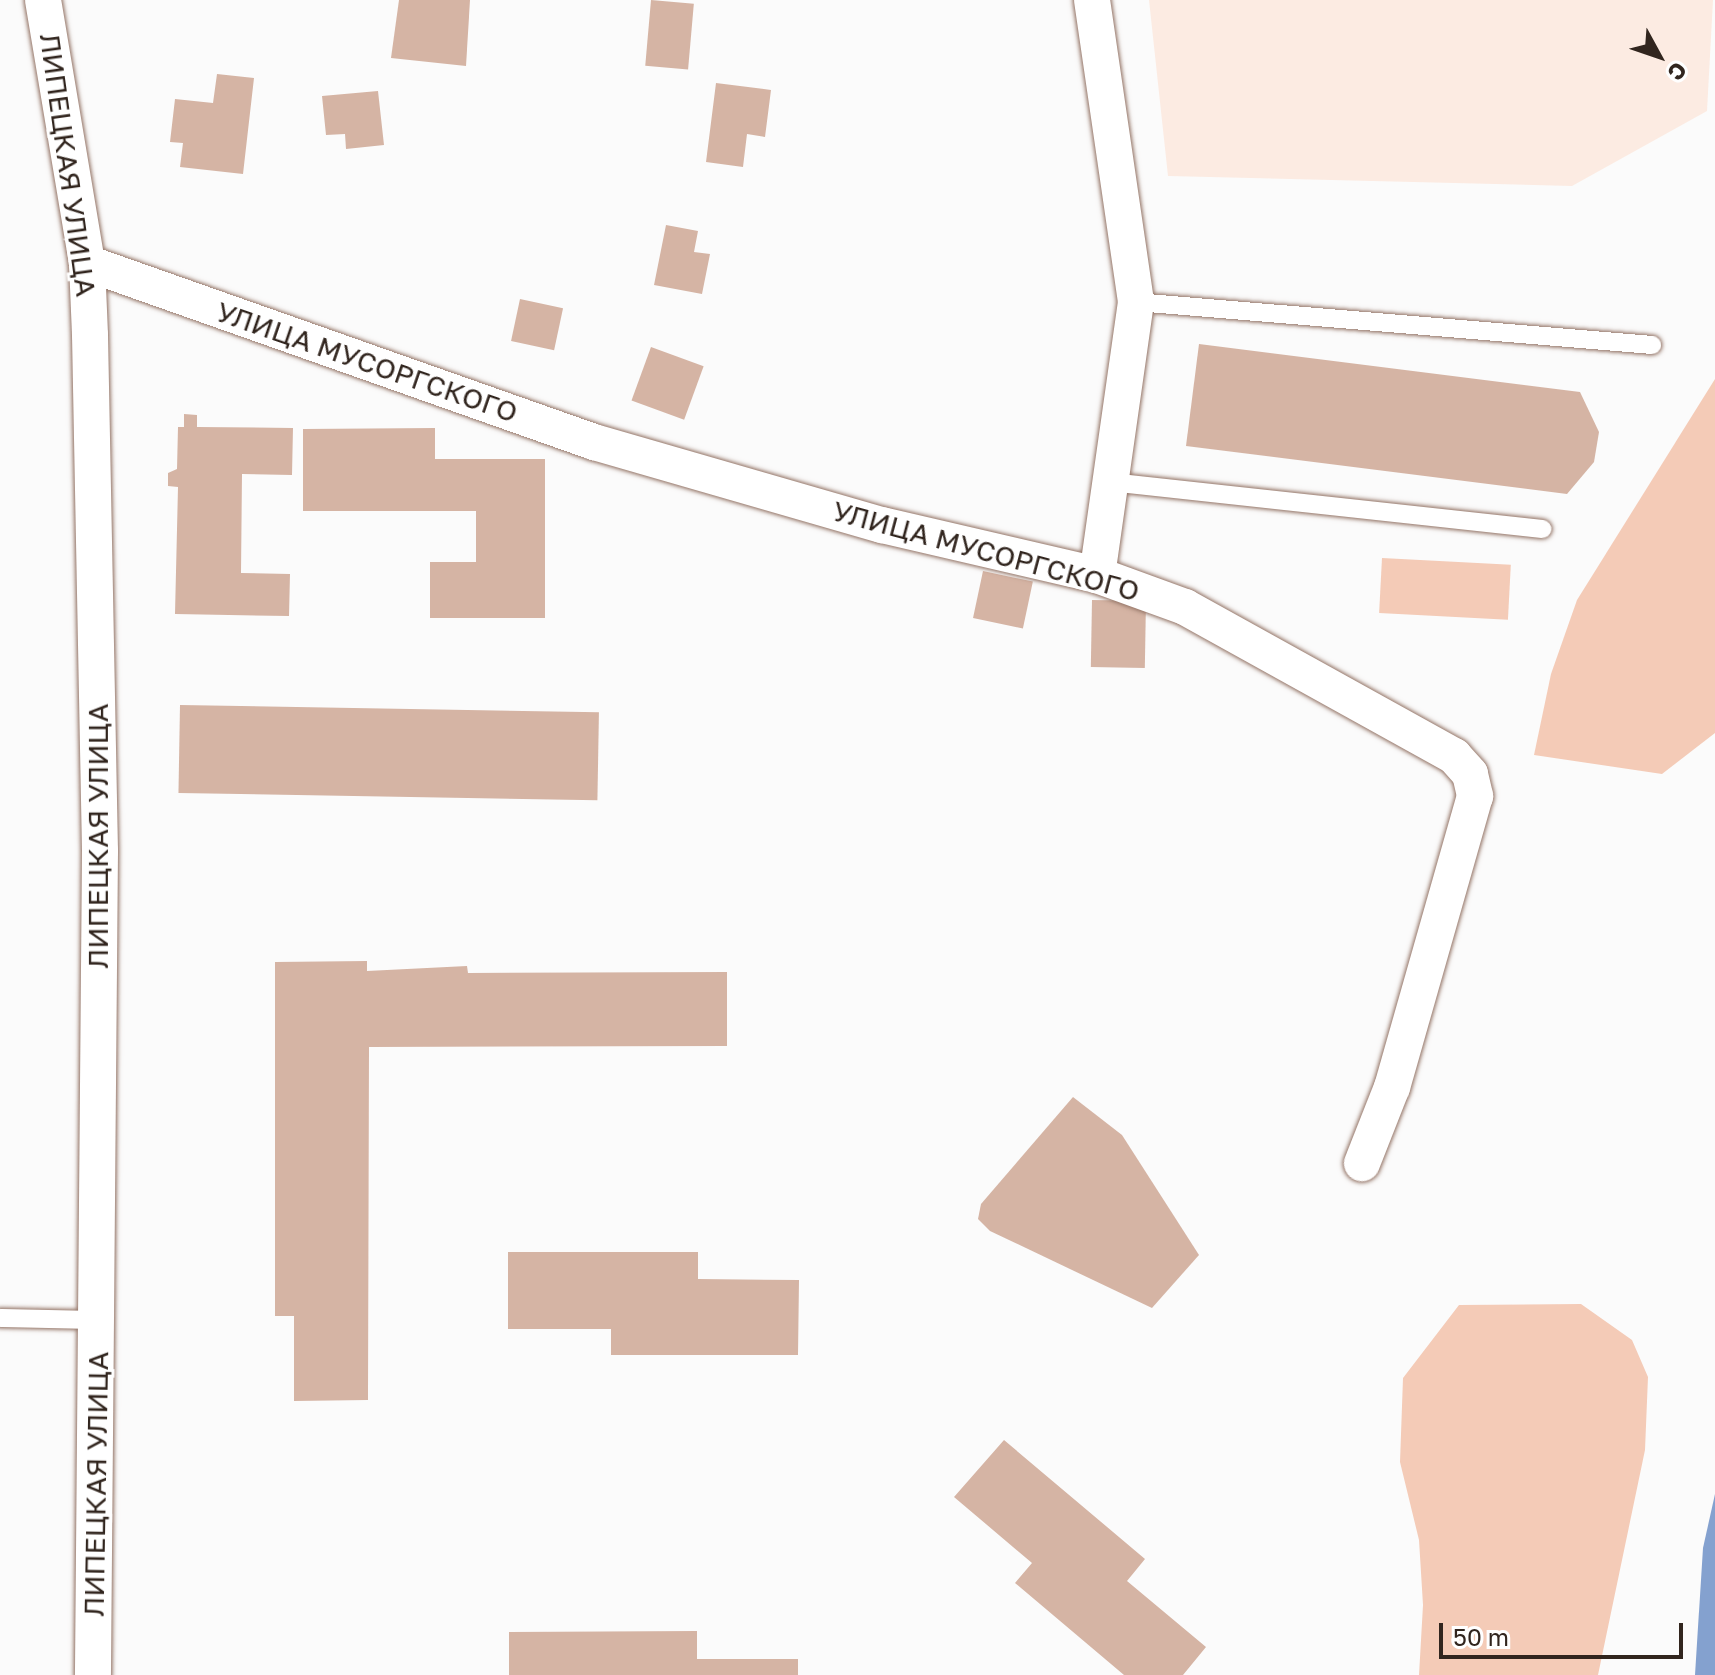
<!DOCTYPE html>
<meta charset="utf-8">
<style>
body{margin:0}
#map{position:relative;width:1715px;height:1675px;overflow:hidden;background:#fbfbfb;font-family:"Golos Text",sans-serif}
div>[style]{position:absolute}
.built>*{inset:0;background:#fcebe2}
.green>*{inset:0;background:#f4cbb7;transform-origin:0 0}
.water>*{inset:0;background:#84a1cf}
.building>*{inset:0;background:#d5b4a4;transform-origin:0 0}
.roads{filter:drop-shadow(0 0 2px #947567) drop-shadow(0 0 2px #947567)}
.service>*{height:18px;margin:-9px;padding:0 9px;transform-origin:9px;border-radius:9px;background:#fff}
.minor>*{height:36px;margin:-18px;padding:0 18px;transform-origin:18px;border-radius:18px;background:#fff}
span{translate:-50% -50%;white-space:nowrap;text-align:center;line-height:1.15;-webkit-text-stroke:6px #fff;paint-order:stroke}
.street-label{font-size:28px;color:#31251e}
.north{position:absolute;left:1619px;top:16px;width:80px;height:80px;-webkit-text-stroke:6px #fff;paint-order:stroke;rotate:130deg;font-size:22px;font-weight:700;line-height:32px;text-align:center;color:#31251e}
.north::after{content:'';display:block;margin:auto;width:28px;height:36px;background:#31251e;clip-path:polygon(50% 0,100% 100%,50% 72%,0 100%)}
.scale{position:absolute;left:1439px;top:1623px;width:244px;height:36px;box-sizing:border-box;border:4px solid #31251e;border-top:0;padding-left:10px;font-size:24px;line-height:28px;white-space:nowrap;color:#31251e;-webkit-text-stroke:6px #fff;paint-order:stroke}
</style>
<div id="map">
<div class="built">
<div style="clip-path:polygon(1149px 0,1713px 0,1707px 111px,1572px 186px,1168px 176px)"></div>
</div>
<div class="green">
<div style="clip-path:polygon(1715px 379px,1715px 733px,1662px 774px,1534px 755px,1551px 674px,1577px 600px)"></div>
<div style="left:1382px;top:558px;width:129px;height:55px;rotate:3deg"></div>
<div style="clip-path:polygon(1581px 1304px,1632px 1340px,1648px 1377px,1645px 1450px,1598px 1675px,1419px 1675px,1423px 1605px,1419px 1540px,1400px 1462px,1403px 1378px,1459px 1305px)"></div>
</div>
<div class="water">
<div style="clip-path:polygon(1715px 1494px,1715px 1675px,1695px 1675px,1703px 1548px)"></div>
</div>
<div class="building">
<div style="clip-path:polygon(399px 0,470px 0,466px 66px,391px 58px)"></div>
<div style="left:651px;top:0;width:43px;height:66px;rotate:5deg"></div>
<div style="clip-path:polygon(217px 74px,254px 78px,243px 174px,180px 167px,183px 143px,170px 142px,175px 99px,213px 103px)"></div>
<div style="clip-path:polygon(716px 83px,771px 90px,765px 137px,747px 134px,743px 167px,706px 162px)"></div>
<div style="clip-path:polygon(378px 91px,384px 145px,346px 149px,345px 134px,326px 135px,322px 96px)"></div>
<div style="clip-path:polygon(666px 225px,698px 231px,694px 252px,710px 254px,702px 294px,654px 285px)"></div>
<div style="left:520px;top:299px;width:44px;height:43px;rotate:12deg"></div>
<div style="clip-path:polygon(1199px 344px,1580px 392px,1599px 432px,1594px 462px,1567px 494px,1186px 446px)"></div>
<div style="left:651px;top:347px;width:56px;height:57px;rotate:20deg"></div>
<div style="clip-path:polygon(184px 414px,197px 415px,197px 427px,293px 428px,292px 475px,242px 474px,241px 573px,290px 574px,289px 616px,175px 614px,178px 487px,168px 486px,168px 473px,177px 469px,178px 427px,184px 427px)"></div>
<div style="clip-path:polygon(435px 428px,435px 459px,545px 459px,545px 618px,430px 618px,430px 562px,476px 562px,476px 511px,303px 511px,303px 429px)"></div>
<div style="left:983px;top:571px;width:51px;height:48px;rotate:12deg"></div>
<div style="left:1092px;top:600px;width:54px;height:67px;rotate:1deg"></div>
<div style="left:180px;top:705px;width:419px;height:88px;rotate:1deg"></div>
<div style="clip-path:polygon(367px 961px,367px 971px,467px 966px,468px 973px,727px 972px,727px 1046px,369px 1047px,368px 1400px,294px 1401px,294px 1316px,275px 1316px,275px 962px)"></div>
<div style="clip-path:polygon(1073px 1097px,1122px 1135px,1199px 1255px,1152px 1308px,990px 1231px,978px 1219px,981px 1204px)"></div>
<div style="clip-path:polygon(508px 1252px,698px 1252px,698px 1279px,799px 1280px,798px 1355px,611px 1355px,611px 1329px,508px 1329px)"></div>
<div style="clip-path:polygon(1004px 1440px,1145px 1559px,1127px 1581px,1206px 1647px,1183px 1675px,1124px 1675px,1015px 1583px,1032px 1563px,954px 1497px)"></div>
<div style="clip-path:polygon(697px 1631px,697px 1659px,798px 1659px,798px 1675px,509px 1675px,509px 1632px)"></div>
</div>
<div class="roads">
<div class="service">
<div style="left:1136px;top:302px;width:518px;rotate:4.76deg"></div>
<div style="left:1110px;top:482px;width:435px;rotate:6.2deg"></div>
<div style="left:0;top:1318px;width:97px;rotate:1.2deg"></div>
</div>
<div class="minor">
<div style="left:43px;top:0;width:267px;rotate:80.5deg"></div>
<div style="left:87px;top:263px;width:72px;rotate:87.6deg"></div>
<div style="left:90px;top:335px;width:516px;rotate:88.89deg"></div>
<div style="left:100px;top:851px;width:824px;rotate:90.49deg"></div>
<div style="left:1092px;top:0;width:305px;rotate:81.7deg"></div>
<div style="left:1136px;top:302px;width:276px;rotate:98.1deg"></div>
<div style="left:87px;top:263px;width:538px;rotate:19.45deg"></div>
<div style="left:594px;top:442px;width:300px;rotate:16.1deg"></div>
<div style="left:882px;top:525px;width:221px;rotate:13.1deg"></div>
<div style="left:1097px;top:575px;width:94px;rotate:20deg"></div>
<div style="left:1185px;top:607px;width:308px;rotate:29deg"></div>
<div style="left:1454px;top:756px;width:24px;rotate:48deg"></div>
<div style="left:1470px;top:774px;width:23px;rotate:77deg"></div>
<div style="left:1475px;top:796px;width:303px;rotate:105.9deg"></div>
<div style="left:1392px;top:1087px;width:82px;rotate:111.5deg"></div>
</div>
</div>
<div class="street-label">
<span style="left:68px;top:165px;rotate:82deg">ЛИПЕЦКАЯ УЛИЦА</span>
<span style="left:367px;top:362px;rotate:19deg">УЛИЦА МУСОРГСКОГО</span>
<span style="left:986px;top:551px;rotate:15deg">УЛИЦА МУСОРГСКОГО</span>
<span style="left:98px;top:836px;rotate:-90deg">ЛИПЕЦКАЯ УЛИЦА</span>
<span style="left:96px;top:1484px;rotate:-89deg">ЛИПЕЦКАЯ УЛИЦА</span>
</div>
<div class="north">С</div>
<div class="scale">50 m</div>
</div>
